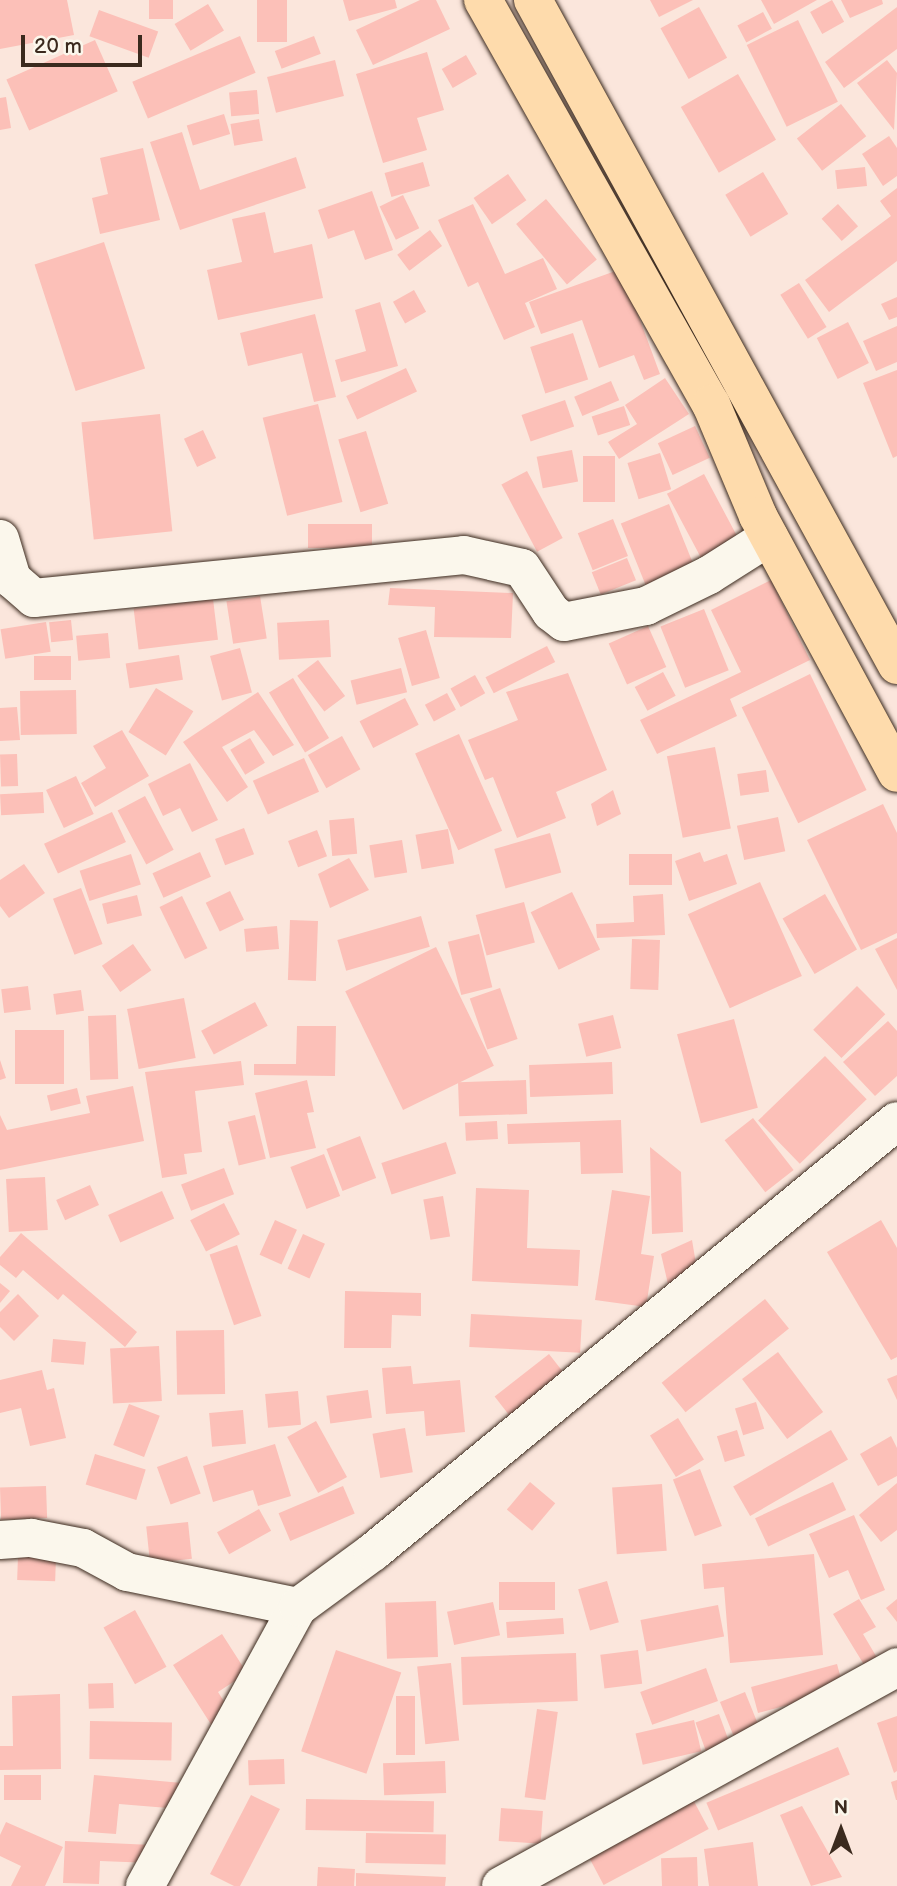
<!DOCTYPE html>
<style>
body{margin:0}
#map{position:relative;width:897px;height:1886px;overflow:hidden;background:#fbe6dc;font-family:"Balsamiq Sans",sans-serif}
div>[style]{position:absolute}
.building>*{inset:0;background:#fcc0b8;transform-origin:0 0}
.roads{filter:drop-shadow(0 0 2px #3b2a1e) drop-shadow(0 0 2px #3b2a1e)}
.minor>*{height:38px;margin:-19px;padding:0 19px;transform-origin:19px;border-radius:19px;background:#fbf7ec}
.major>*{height:38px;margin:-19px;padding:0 19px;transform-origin:19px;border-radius:19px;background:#fedbac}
span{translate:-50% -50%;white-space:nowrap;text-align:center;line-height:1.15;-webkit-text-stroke:7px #fbf7ec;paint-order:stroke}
.north{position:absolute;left:806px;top:1795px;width:70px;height:70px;-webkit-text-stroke:5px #fbf7ec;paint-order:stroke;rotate:0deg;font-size:19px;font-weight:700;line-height:28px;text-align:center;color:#3b2a1e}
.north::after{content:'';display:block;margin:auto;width:24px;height:32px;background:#3b2a1e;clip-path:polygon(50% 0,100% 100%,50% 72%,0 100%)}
.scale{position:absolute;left:21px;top:35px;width:121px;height:32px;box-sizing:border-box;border:4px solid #3b2a1e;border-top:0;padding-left:9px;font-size:21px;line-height:24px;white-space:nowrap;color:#3b2a1e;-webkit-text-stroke:5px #fbf7ec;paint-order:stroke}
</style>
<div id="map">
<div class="building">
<div style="clip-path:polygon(0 0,67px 0,74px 35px,0 49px)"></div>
<div style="left:149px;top:0;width:24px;height:19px"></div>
<div style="left:257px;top:0;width:30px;height:42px"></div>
<div style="clip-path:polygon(343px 0,395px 0,397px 8px,349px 21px)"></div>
<div style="clip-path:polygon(420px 0,436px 0,450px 29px,373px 65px,356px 30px)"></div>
<div style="clip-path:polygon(650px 0,693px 0,659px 17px)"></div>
<div style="clip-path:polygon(761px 0,817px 0,774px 24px)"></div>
<div style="left:832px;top:0;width:25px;height:25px;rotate:61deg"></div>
<div style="clip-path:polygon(841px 0,882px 0,883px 4px,850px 18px)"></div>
<div style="left:208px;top:4px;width:31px;height:39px;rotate:59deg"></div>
<div style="left:699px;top:7px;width:58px;height:44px;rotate:61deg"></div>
<div style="clip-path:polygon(897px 7px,897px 49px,844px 88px,825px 62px)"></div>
<div style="left:99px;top:10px;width:63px;height:28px;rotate:20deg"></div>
<div style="left:763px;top:12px;width:19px;height:29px;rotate:62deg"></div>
<div style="left:798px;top:20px;width:91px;height:57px;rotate:64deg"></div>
<div style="left:240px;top:36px;width:40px;height:117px;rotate:67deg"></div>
<div style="left:314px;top:36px;width:19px;height:42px;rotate:69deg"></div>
<div style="left:95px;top:40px;width:56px;height:97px;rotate:66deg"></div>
<div style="clip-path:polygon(427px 52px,444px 110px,417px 118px,427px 150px,383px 163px,356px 74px)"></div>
<div style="left:466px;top:55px;width:22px;height:28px;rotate:60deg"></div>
<div style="left:335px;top:60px;width:37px;height:70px;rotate:76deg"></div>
<div style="clip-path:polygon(887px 60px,897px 73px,894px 130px,857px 83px)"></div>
<div style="left:738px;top:74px;width:76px;height:66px;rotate:60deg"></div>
<div style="left:257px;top:90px;width:24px;height:28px;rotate:85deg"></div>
<div style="clip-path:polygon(6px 97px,11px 128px,0 130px,0 98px)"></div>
<div style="left:841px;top:104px;width:41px;height:56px;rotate:52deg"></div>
<div style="left:224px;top:114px;width:21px;height:39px;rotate:73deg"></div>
<div style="left:259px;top:119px;width:22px;height:29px;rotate:80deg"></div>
<div style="clip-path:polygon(182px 132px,200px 190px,296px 157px,306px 188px,180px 230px,150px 142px)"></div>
<div style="clip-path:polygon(889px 136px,897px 148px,897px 176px,883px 186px,862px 154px)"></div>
<div style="clip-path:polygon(143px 148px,160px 220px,100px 234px,92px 198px,108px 194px,100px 158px)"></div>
<div style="left:423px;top:162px;width:25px;height:40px;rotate:74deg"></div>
<div style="left:865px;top:167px;width:19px;height:30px;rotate:84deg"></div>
<div style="left:763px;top:172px;width:49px;height:44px;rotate:59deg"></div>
<div style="left:508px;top:174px;width:32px;height:42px;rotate:55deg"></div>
<div style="clip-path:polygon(897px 188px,897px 261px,829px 312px,805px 280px,891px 216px,880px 201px)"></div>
<div style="clip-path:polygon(372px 191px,393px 250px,365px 260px,354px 230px,328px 239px,318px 210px)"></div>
<div style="left:403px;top:195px;width:37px;height:26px;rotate:64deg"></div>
<div style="left:546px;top:199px;width:79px;height:39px;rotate:50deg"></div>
<div style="clip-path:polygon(473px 204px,505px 274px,543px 258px,557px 289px,525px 303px,535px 327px,504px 340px,478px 282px,468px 287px,438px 220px)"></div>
<div style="left:838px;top:204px;width:30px;height:22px;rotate:48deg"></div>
<div style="clip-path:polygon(265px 212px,274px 253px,312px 244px,323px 298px,218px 320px,207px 270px,242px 262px,232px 219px)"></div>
<div style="left:430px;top:230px;width:20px;height:41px;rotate:53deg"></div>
<div style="left:104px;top:242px;width:133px;height:73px;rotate:72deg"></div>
<div style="clip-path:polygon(621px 269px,660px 374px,644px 380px,634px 355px,599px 368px,582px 320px,541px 334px,529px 302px)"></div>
<div style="left:799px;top:283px;width:52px;height:22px;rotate:58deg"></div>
<div style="left:414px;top:290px;width:25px;height:24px;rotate:61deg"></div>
<div style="clip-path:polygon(897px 297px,897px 317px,889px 320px,881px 304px)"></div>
<div style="clip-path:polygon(380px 302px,398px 366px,341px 382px,335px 360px,366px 351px,355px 310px)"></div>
<div style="clip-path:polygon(315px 314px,336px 397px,314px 402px,302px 353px,248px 366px,240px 333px)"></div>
<div style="left:848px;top:322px;width:46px;height:35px;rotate:63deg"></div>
<div style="clip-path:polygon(897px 326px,897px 362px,876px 371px,863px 341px)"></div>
<div style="left:573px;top:333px;width:49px;height:45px;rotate:72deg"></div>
<div style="left:406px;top:368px;width:26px;height:66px;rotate:65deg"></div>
<div style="clip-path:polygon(897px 370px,897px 456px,893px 458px,863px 383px)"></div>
<div style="clip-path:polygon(665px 378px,689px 414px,619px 459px,608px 442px,637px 424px,625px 405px)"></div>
<div style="left:611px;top:381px;width:21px;height:40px;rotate:67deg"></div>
<div style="left:565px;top:400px;width:28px;height:46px;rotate:71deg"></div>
<div style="left:318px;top:404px;width:101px;height:57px;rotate:76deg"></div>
<div style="left:624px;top:406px;width:20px;height:34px;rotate:72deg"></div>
<div style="left:160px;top:414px;width:118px;height:79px;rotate:84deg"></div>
<div style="left:695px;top:426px;width:35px;height:41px;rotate:65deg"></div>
<div style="left:203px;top:430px;width:31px;height:21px;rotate:65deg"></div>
<div style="left:366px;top:431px;width:76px;height:29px;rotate:73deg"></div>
<div style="left:572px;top:450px;width:32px;height:36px;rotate:79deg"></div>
<div style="left:660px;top:453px;width:38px;height:34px;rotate:73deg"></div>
<div style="left:583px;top:456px;width:32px;height:46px"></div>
<div style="left:527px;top:471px;width:76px;height:29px;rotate:62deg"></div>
<div style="left:704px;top:474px;width:74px;height:42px;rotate:62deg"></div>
<div style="left:669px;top:504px;width:76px;height:52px;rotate:68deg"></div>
<div style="left:613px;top:519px;width:40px;height:38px;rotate:68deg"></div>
<div style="left:372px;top:524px;width:24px;height:64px;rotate:90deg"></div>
<div style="left:627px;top:558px;width:24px;height:38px;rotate:68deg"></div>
<div style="clip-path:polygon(771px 580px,810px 660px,730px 699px,737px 716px,657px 754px,640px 720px,741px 672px,711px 610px)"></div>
<div style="clip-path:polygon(390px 588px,513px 593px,511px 638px,434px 637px,435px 607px,388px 605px)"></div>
<div style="left:260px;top:596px;width:43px;height:34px;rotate:81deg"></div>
<div style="left:213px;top:599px;width:41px;height:80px;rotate:83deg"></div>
<div style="left:704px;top:609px;width:66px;height:47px;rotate:68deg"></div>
<div style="left:71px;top:620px;width:20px;height:22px;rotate:84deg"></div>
<div style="left:329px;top:620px;width:37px;height:52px;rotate:87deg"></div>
<div style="left:46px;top:622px;width:30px;height:46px;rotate:81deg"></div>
<div style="left:648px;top:626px;width:45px;height:43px;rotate:66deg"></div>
<div style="left:426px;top:630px;width:50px;height:29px;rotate:74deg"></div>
<div style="left:108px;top:633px;width:25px;height:32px;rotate:85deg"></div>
<div style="left:547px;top:646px;width:18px;height:69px;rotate:63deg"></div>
<div style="left:240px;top:648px;width:46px;height:31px;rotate:75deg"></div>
<div style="left:179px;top:655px;width:25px;height:54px;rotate:81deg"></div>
<div style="left:34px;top:656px;width:37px;height:24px"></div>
<div style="left:318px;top:660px;width:45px;height:26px;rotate:53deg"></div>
<div style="left:401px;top:668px;width:25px;height:52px;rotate:76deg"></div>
<div style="left:663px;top:672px;width:27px;height:32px;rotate:62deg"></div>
<div style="clip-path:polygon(568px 673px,607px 770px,556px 792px,566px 818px,517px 838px,493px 777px,485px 780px,468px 740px,518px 720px,506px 692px)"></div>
<div style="left:810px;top:674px;width:129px;height:76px;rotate:64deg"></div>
<div style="left:475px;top:675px;width:21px;height:28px;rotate:61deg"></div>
<div style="left:293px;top:678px;width:70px;height:28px;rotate:59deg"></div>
<div style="left:156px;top:688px;width:44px;height:52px;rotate:32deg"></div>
<div style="left:76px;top:690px;width:44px;height:56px;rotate:89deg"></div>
<div style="clip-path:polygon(258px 692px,294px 745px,273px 756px,254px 730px,222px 747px,248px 787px,227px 802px,183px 742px)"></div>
<div style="left:447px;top:693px;width:19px;height:25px;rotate:62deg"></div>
<div style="left:405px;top:698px;width:30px;height:51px;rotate:63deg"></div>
<div style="clip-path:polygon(17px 707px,20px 740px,0 741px,0 708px)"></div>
<div style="clip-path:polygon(122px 730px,149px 776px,95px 807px,81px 783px,106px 768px,93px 746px)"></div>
<div style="left:459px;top:734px;width:106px;height:48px;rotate:66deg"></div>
<div style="left:342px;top:736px;width:38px;height:39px;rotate:61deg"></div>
<div style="left:250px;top:738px;width:29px;height:23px;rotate:59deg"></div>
<div style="left:715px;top:747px;width:83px;height:49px;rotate:79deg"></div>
<div style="left:17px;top:754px;width:32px;height:17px;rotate:88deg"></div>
<div style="left:304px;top:758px;width:37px;height:56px;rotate:66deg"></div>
<div style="clip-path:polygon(190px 763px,218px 820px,192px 832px,180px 808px,163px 816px,148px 784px)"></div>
<div style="left:766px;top:770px;width:22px;height:29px;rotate:82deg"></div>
<div style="left:76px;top:776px;width:42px;height:33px;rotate:65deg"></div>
<div style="clip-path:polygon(613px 790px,621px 814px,597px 826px,591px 804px)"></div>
<div style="left:43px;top:792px;width:21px;height:43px;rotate:87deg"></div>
<div style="left:145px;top:796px;width:61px;height:31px;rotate:62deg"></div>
<div style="clip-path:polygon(883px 804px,897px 833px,897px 933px,861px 950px,807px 840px)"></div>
<div style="left:112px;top:812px;width:33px;height:75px;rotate:65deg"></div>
<div style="left:778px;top:817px;width:35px;height:42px;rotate:78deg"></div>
<div style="left:354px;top:818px;width:36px;height:25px;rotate:85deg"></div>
<div style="left:244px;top:828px;width:28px;height:31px;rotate:69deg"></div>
<div style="left:448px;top:829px;width:35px;height:33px;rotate:80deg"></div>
<div style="left:317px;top:830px;width:28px;height:31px;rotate:69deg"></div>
<div style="left:550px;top:833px;width:41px;height:58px;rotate:74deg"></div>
<div style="left:402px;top:840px;width:33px;height:33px;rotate:81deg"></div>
<div style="left:200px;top:852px;width:27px;height:52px;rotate:66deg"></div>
<div style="clip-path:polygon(700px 852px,704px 862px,727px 854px,737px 884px,689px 901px,675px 861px)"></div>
<div style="left:131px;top:854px;width:32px;height:54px;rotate:72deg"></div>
<div style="left:629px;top:854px;width:43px;height:31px"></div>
<div style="clip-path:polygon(349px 858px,369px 890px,330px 908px,318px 874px)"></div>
<div style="clip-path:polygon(24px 864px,45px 893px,9px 918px,0 906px,0 880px)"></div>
<div style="left:760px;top:882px;width:103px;height:79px;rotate:66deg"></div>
<div style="left:81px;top:888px;width:60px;height:30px;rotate:69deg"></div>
<div style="left:230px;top:891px;width:32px;height:27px;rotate:64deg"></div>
<div style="left:572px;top:892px;width:64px;height:46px;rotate:64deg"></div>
<div style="clip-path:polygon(663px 894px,665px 935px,597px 938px,596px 924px,634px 922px,633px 896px)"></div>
<div style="left:825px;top:894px;width:64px;height:49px;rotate:60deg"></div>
<div style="left:137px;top:895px;width:21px;height:36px;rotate:76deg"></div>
<div style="left:182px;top:896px;width:58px;height:25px;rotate:64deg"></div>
<div style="left:524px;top:902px;width:42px;height:50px;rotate:75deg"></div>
<div style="left:421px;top:916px;width:32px;height:87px;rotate:74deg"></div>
<div style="left:290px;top:920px;width:28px;height:60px;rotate:2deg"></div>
<div style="left:277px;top:926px;width:23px;height:33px;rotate:85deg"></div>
<div style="left:479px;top:934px;width:55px;height:32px;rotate:76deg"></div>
<div style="clip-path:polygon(897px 938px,897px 990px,875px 949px)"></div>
<div style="left:632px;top:939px;width:28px;height:50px;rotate:2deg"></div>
<div style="left:133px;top:944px;width:32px;height:38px;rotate:55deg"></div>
<div style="left:436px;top:947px;width:132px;height:101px;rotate:64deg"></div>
<div style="left:28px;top:986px;width:24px;height:27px;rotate:83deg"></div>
<div style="left:857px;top:986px;width:40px;height:62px;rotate:45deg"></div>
<div style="left:500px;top:988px;width:54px;height:32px;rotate:71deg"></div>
<div style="left:81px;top:990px;width:21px;height:28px;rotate:82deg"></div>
<div style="left:184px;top:998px;width:61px;height:58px;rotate:79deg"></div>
<div style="left:255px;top:1002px;width:27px;height:61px;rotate:62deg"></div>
<div style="left:116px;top:1015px;width:64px;height:28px;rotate:88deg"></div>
<div style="left:613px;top:1015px;width:34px;height:36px;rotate:76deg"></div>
<div style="left:734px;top:1019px;width:92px;height:59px;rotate:75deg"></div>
<div style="clip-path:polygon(888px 1021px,897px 1031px,897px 1076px,875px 1096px,843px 1062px)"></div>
<div style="clip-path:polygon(297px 1026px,336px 1026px,335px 1076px,254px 1075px,254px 1064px,296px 1064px)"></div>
<div style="left:15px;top:1030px;width:49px;height:54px"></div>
<div style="left:825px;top:1056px;width:60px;height:93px;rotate:46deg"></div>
<div style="clip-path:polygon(0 1060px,6px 1078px,0 1080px)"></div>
<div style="clip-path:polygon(241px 1061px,244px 1085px,195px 1091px,202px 1152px,184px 1154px,187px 1174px,162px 1178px,145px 1072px)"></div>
<div style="left:612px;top:1062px;width:32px;height:83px;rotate:88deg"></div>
<div style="clip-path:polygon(307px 1080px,314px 1112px,307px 1113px,316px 1148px,270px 1158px,255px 1093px)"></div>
<div style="left:526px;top:1080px;width:34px;height:68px;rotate:88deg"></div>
<div style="clip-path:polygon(133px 1086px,144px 1141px,0 1170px,0 1115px,7px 1130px,90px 1113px,86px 1096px)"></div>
<div style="left:77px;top:1088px;width:16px;height:31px;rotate:76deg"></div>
<div style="left:255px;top:1115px;width:45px;height:28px;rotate:76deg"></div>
<div style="left:753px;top:1118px;width:66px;height:36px;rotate:52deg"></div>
<div style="clip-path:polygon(621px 1120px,623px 1173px,581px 1174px,580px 1142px,508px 1144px,507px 1124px)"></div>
<div style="left:497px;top:1121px;width:18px;height:32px;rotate:87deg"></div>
<div style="left:360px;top:1136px;width:45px;height:36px;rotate:69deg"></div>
<div style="left:446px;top:1142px;width:33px;height:68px;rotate:72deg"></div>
<div style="clip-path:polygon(650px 1147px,681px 1172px,683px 1232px,652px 1234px)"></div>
<div style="left:324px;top:1154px;width:45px;height:36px;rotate:69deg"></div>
<div style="left:224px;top:1168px;width:28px;height:46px;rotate:69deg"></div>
<div style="left:45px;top:1177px;width:53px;height:39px;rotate:87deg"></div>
<div style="left:90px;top:1185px;width:22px;height:37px;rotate:66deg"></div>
<div style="clip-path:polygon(476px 1188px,529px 1190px,527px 1248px,580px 1250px,578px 1286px,472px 1281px)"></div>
<div style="clip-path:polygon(612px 1190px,650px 1196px,641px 1254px,654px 1256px,646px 1307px,595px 1300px)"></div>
<div style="left:162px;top:1191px;width:30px;height:59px;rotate:66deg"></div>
<div style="left:443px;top:1196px;width:41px;height:20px;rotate:80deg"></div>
<div style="left:224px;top:1203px;width:35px;height:38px;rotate:63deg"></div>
<div style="left:275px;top:1220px;width:24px;height:38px;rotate:24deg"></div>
<div style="clip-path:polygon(881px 1220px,897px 1248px,897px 1357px,891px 1360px,827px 1252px)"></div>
<div style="clip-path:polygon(21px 1233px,137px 1332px,125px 1347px,63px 1294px,58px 1300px,23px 1270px,16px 1278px,0 1265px,0 1257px)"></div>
<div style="left:303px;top:1234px;width:24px;height:38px;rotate:24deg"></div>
<div style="clip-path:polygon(692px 1240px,697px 1270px,668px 1284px,661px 1254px)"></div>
<div style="left:237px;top:1245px;width:75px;height:29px;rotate:71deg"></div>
<div style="clip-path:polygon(0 1283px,10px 1291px,0 1303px)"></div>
<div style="clip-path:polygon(345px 1291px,421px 1293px,421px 1316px,392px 1315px,391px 1348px,344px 1348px)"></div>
<div style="clip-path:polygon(18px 1294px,39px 1316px,14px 1341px,0 1327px,0 1312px)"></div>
<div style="left:765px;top:1299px;width:38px;height:133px;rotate:51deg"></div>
<div style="left:471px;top:1314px;width:111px;height:33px;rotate:3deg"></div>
<div style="left:224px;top:1330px;width:64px;height:48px;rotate:89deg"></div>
<div style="left:53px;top:1339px;width:33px;height:23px;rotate:5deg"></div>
<div style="left:159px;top:1346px;width:55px;height:49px;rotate:87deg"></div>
<div style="left:778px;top:1352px;width:75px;height:45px;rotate:53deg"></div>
<div style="left:549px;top:1354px;width:33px;height:69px;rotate:52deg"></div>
<div style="clip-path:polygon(411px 1366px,413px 1384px,460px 1380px,465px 1432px,426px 1436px,424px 1411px,386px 1414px,382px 1368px)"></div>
<div style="clip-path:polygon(42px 1370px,47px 1390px,54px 1388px,66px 1438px,30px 1446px,21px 1408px,0 1413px,0 1380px)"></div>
<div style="clip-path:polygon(897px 1375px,897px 1400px,887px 1379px)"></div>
<div style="left:368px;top:1390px;width:28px;height:42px;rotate:82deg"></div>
<div style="left:298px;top:1391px;width:34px;height:33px;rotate:85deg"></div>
<div style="left:756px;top:1402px;width:28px;height:22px;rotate:73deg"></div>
<div style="left:129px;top:1404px;width:33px;height:44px;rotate:21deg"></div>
<div style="left:243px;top:1410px;width:34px;height:34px;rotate:85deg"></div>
<div style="left:678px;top:1418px;width:49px;height:33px;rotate:58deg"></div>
<div style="left:316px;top:1421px;width:64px;height:33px;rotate:61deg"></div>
<div style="left:405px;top:1428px;width:45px;height:33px;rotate:80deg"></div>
<div style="left:737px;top:1430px;width:27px;height:21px;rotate:73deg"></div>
<div style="left:831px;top:1430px;width:34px;height:113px;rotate:60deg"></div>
<div style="clip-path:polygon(891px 1436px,897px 1448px,897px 1476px,878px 1486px,860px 1454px)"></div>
<div style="clip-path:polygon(275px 1444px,291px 1496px,258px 1506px,253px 1490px,213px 1502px,203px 1466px)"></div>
<div style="left:95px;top:1454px;width:53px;height:32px;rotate:17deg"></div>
<div style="left:187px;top:1456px;width:40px;height:32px;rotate:70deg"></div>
<div style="left:700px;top:1469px;width:61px;height:29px;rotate:69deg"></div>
<div style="left:530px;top:1482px;width:33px;height:36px;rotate:40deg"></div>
<div style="left:833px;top:1482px;width:31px;height:86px;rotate:65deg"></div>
<div style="clip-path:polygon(897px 1483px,897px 1530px,881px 1542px,859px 1515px)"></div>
<div style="left:662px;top:1484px;width:67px;height:50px;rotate:86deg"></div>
<div style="left:46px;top:1486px;width:32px;height:46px;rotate:88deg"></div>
<div style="left:343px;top:1486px;width:30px;height:70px;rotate:67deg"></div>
<div style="left:259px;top:1509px;width:25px;height:48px;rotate:61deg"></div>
<div style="clip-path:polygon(854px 1515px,885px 1590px,861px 1600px,848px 1570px,829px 1578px,809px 1534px)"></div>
<div style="left:188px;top:1522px;width:37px;height:42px;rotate:84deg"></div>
<div style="clip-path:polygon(814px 1554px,823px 1655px,730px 1663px,724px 1587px,704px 1589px,702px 1564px)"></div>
<div style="left:18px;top:1556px;width:38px;height:24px;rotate:2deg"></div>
<div style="left:607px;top:1581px;width:43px;height:30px;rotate:74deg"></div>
<div style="left:499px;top:1582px;width:56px;height:28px"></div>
<div style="clip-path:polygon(859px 1599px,876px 1627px,863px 1634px,879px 1661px,866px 1668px,833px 1614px)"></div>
<div style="clip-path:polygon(897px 1599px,897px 1622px,886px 1608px)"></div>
<div style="left:436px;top:1601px;width:56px;height:51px;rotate:88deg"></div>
<div style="left:493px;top:1602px;width:34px;height:47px;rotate:78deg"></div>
<div style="left:718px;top:1605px;width:32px;height:79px;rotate:79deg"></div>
<div style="left:135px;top:1610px;width:65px;height:36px;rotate:61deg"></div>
<div style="left:563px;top:1618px;width:16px;height:57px;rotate:86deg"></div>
<div style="clip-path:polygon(222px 1634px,247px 1673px,218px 1692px,232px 1714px,212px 1726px,173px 1665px)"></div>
<div style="left:336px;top:1650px;width:69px;height:107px;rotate:19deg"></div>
<div style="left:638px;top:1650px;width:34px;height:38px;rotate:83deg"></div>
<div style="left:576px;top:1653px;width:48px;height:115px;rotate:88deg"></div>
<div style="left:451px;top:1663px;width:78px;height:34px;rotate:84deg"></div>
<div style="left:837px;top:1664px;width:27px;height:89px;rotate:75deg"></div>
<div style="left:706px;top:1668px;width:35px;height:70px;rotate:70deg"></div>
<div style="left:113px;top:1683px;width:25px;height:25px;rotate:88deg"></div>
<div style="left:745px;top:1692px;width:37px;height:27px;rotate:68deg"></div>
<div style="clip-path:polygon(60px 1694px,61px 1769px,0 1770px,0 1746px,13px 1746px,12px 1696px)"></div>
<div style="left:396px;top:1696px;width:19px;height:59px"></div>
<div style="left:537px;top:1709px;width:21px;height:89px;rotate:8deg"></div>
<div style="left:719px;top:1714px;width:32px;height:25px;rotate:70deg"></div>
<div style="clip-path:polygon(897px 1716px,897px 1771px,894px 1773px,877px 1723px)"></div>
<div style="left:694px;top:1720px;width:32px;height:60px;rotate:77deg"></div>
<div style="left:90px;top:1721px;width:82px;height:38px;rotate:1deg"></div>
<div style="left:838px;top:1747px;width:30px;height:143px;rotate:67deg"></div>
<div style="left:284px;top:1759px;width:25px;height:36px;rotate:88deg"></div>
<div style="left:445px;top:1761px;width:32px;height:62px;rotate:88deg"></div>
<div style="left:4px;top:1775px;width:37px;height:25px"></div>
<div style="clip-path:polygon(94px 1775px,182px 1783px,180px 1809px,119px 1804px,116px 1834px,88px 1832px)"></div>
<div style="clip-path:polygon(897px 1780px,897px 1800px,896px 1800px,891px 1782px)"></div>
<div style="left:689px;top:1792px;width:42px;height:119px;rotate:62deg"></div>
<div style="clip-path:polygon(251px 1795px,280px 1809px,240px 1886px,234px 1886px,210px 1874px)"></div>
<div style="left:306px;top:1799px;width:128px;height:31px;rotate:1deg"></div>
<div style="clip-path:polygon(802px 1806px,842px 1877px,811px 1886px,780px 1815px)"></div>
<div style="left:501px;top:1808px;width:42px;height:33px;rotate:4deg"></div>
<div style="clip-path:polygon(6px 1822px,63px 1847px,45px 1886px,11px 1886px,21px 1866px,0 1856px,0 1835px)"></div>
<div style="left:366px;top:1833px;width:80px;height:30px;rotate:1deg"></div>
<div style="clip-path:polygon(65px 1841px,152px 1845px,151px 1863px,100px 1861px,99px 1884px,63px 1883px)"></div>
<div style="clip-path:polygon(753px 1842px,758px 1886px,709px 1886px,704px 1849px)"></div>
<div style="left:697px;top:1857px;width:29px;height:36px;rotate:88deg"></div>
<div style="left:318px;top:1867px;width:37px;height:19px;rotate:3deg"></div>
<div style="clip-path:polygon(356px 1873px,446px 1877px,445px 1886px,356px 1886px)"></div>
</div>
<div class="roads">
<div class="minor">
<div style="left:0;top:539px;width:42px;rotate:73.3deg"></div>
<div style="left:12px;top:579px;width:29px;rotate:41deg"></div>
<div style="left:34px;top:598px;width:432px;rotate:-5.7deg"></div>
<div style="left:464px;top:555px;width:59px;rotate:12.6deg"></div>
<div style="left:522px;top:568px;width:53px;rotate:56.6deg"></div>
<div style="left:551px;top:612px;width:16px;rotate:38deg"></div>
<div style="left:564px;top:622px;width:84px;rotate:-11deg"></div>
<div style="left:646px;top:606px;width:70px;rotate:-26.2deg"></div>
<div style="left:709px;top:575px;width:71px;rotate:-32.3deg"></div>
<div style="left:0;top:1540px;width:31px;rotate:-4deg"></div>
<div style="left:31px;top:1538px;width:53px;rotate:10.9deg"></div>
<div style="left:83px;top:1548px;width:50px;rotate:28.6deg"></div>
<div style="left:127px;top:1572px;width:175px;rotate:11.6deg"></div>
<div style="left:145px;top:1886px;width:318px;rotate:-61.3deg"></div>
<div style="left:298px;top:1607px;width:93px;rotate:-36.3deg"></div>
<div style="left:373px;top:1552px;width:678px;rotate:-39.44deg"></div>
<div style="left:501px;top:1886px;width:453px;rotate:-28.9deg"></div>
</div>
<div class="major">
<div style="left:483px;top:0;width:464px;rotate:60.6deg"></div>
<div style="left:711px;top:404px;width:121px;rotate:67.2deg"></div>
<div style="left:758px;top:516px;width:292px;rotate:61.6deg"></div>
<div style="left:533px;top:0;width:758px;rotate:61.31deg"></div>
</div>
</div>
<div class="north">N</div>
<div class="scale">20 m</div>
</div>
